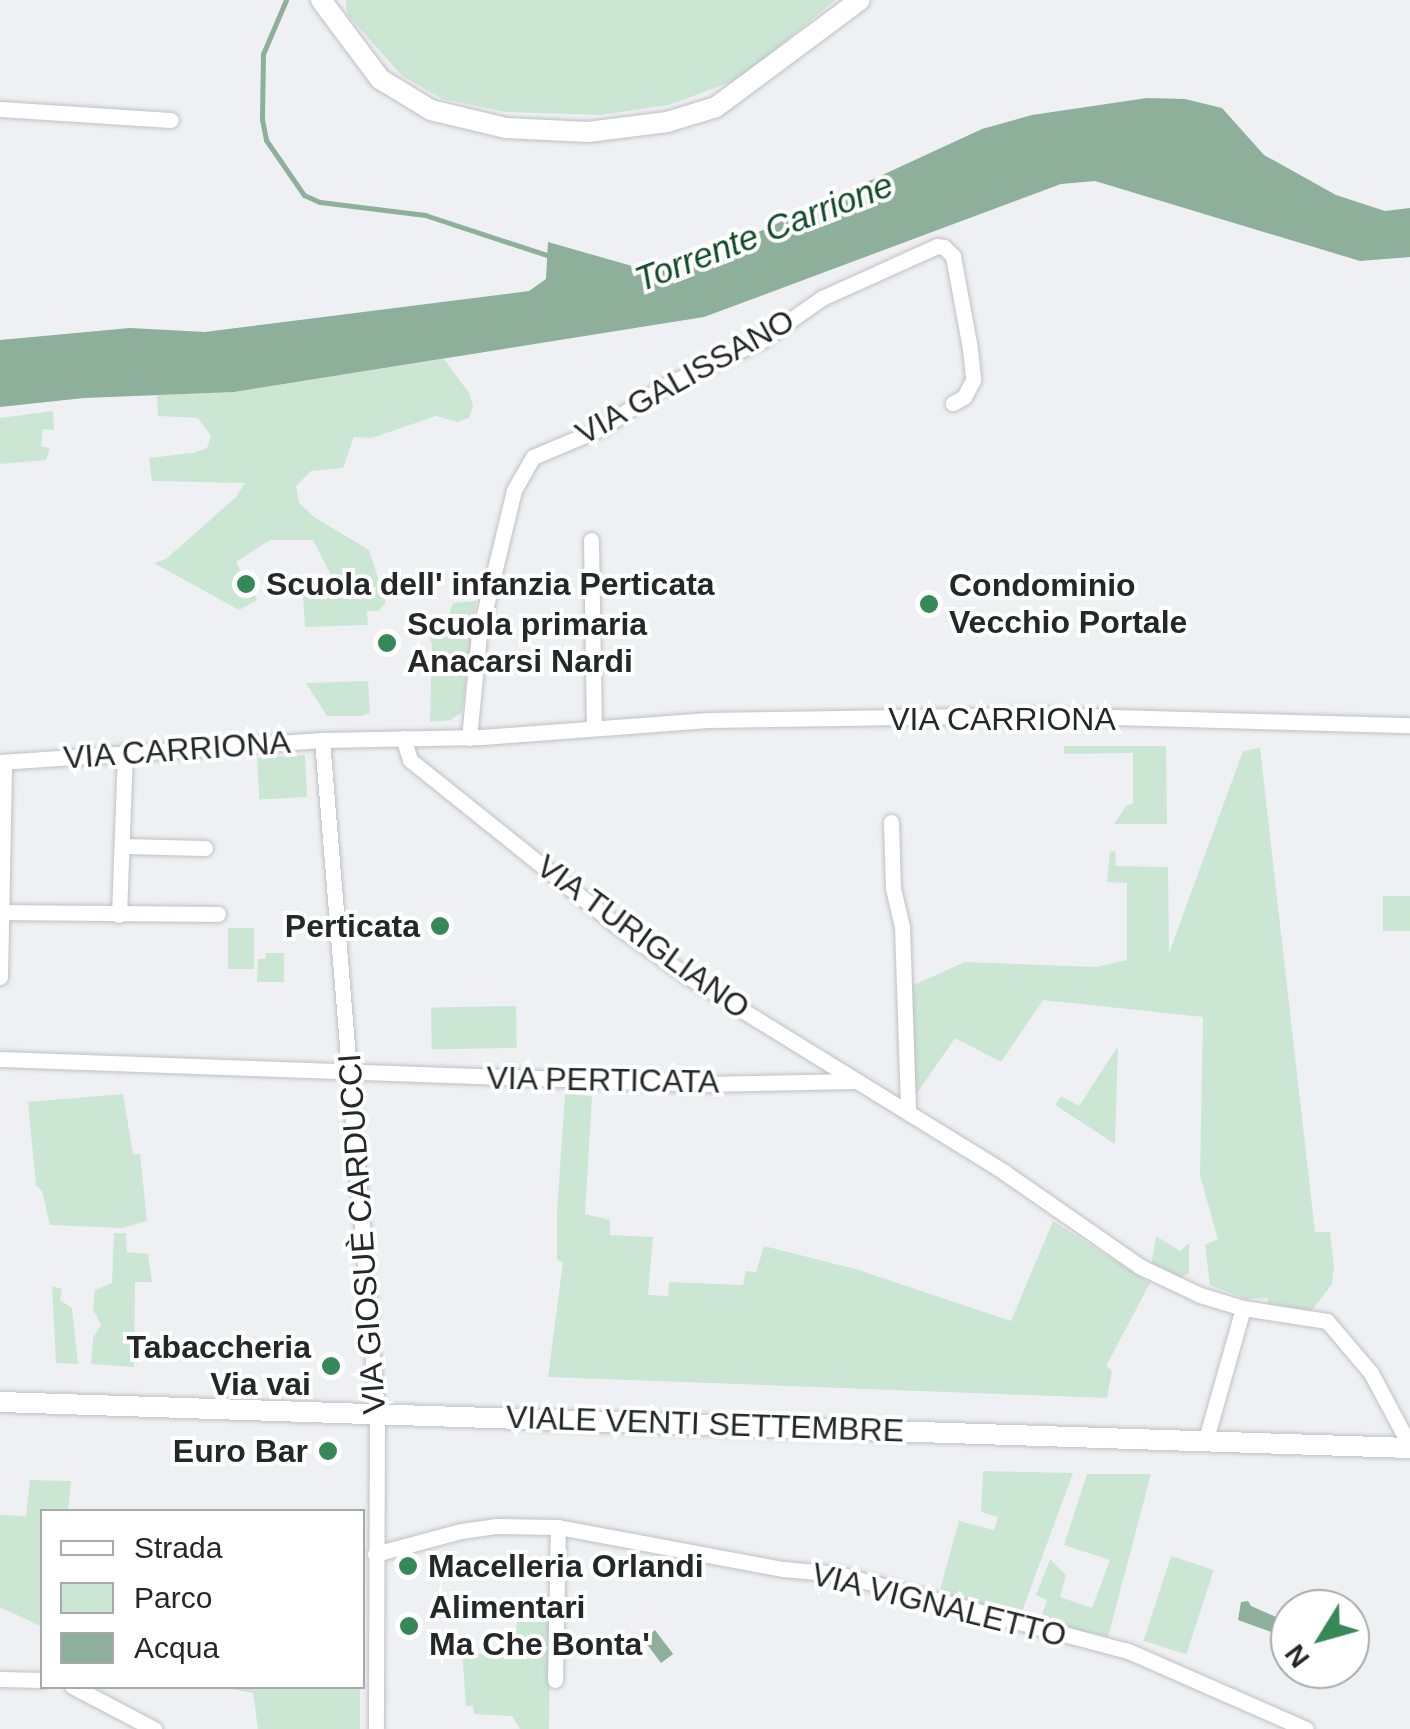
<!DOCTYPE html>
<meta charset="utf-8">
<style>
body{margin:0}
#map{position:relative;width:1410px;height:1729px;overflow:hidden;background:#eff0f4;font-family:Helvetica,sans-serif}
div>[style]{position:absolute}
.green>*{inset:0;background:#cce6d4;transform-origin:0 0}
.water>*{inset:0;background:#8eaf99;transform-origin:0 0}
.stream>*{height:5px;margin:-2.5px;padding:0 2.5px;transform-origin:2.5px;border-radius:2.5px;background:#8eaf99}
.roads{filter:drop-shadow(0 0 2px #c0c0c4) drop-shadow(0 0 2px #c0c0c4)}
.minor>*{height:15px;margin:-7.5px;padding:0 7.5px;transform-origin:7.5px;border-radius:7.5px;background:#fff}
.secondary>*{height:20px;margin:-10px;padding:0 10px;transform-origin:10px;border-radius:10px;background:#fff}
.dots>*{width:28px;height:28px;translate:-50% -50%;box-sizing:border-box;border:5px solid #fff;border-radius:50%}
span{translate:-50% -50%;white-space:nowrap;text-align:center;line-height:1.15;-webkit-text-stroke:8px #fff;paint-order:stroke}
.street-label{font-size:32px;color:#262728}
.poi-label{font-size:32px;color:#262728;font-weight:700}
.left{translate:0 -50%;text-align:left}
.right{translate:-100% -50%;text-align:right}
.water-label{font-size:35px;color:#134b2d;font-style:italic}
.legend{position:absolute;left:40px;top:1509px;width:325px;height:180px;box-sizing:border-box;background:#fff;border:2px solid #a8a9a9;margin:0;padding:12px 18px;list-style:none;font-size:30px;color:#262728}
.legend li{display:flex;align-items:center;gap:20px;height:50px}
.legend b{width:50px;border:2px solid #a8a9a9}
.north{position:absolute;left:1270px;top:1589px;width:100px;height:100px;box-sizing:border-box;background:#fff;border:2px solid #a8a9a9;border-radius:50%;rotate:233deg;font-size:28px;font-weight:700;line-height:40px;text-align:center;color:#262728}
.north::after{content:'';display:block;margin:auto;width:35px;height:45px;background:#368859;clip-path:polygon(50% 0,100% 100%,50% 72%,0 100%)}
</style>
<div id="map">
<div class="green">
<div style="clip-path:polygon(346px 0,835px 0,742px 78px,669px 105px,600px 115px,506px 112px,443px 99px,402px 76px,347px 14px)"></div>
<div style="clip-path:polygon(444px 359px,469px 393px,473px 406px,469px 418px,457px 422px,436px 416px,372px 438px,354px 437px,343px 468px,311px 471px,296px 486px,299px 503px,314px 517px,369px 550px,386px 603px,378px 611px,367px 611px,368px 625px,305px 627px,303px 594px,332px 577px,313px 540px,270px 540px,236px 562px,257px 600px,239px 610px,154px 563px,166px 559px,236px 497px,245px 483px,152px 481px,149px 458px,192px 453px,207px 448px,211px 436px,198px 418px,158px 416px,157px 395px,234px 392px)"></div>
<div style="clip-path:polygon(53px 411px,54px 430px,43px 429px,41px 446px,50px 448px,46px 460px,0 464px,0 418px)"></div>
<div style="clip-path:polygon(476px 601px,462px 712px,451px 720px,430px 722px,432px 645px,427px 631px,432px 624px,447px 620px,453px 603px)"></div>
<div style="clip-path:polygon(368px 681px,370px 713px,362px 716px,327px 716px,306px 683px)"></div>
<div style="clip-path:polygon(1064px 746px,1166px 746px,1167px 824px,1114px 824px,1127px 805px,1133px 804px,1133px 753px,1064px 754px)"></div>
<div style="clip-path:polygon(1260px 748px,1315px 1232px,1330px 1232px,1334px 1266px,1332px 1284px,1310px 1313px,1267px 1307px,1268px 1298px,1246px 1299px,1210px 1285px,1205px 1245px,1218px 1239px,1200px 1176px,1203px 1017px,1043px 1000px,1001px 1062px,955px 1038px,913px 1099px,907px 988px,965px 962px,1096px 967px,1127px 960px,1127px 883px,1107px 882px,1110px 852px,1115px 851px,1116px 866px,1168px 867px,1169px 953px,1243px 751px)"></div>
<div style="left:305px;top:755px;width:42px;height:48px;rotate:87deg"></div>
<div style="left:1383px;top:896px;width:27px;height:35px"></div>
<div style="left:228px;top:928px;width:26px;height:41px"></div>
<div style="clip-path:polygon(266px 953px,284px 953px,284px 982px,257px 982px,258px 959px,265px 959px)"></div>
<div style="left:516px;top:1006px;width:42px;height:85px;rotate:89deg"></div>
<div style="clip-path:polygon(1118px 1046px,1115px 1144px,1055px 1105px,1061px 1096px,1079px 1106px)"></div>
<div style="clip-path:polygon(123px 1094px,133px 1154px,140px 1154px,147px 1221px,122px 1228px,50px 1225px,42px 1191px,36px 1185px,28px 1102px)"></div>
<div style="clip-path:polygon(565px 1094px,592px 1096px,585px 1214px,610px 1220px,610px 1235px,653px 1237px,648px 1295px,668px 1296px,669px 1282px,743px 1285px,746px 1271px,756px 1272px,764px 1246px,859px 1270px,1011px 1321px,1053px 1221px,1150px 1283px,1106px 1366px,1112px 1371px,1107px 1398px,548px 1377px,563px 1262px,557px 1260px,557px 1212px)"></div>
<div style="clip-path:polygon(114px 1233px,126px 1233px,127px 1252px,148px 1254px,152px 1282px,135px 1282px,134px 1367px,91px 1364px,93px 1338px,101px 1325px,93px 1309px,95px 1290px,112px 1283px)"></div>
<div style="clip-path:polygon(1156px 1236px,1180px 1251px,1189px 1243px,1189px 1274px,1180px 1277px,1151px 1266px)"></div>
<div style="clip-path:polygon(52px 1286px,62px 1289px,60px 1300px,72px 1308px,78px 1364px,56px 1363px)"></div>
<div style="clip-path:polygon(983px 1471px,1073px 1473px,1020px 1617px,938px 1597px,959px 1521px,994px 1530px,998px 1517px,981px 1512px)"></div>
<div style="clip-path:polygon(1087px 1474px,1151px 1474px,1108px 1637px,1040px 1621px,1047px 1600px,1036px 1595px,1050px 1559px,1066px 1575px,1060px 1597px,1092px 1608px,1110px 1560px,1064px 1545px)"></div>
<div style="clip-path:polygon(30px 1480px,71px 1481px,68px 1511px,42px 1512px,42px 1627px,0 1607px,0 1515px,26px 1516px)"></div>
<div style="left:1171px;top:1556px;width:45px;height:89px;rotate:18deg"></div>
<div style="clip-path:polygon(550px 1599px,549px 1729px,520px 1729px,512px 1716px,474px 1714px,473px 1706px,466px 1706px,462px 1650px,474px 1654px,514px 1652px,519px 1600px)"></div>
<div style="clip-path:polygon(220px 1687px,360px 1687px,360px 1729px,258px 1729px,253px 1693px)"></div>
</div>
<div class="water">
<div style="clip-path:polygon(1147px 98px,1185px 99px,1222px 108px,1264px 155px,1336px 195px,1385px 211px,1410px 208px,1410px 257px,1360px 261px,1095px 181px,1061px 184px,704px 317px,234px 392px,84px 398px,0 407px,0 340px,130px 328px,205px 332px,529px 291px,546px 279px,548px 242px,639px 268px,662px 270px,731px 257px,739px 241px,982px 129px,1032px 115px)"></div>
<div style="clip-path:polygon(1248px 1601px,1251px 1606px,1276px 1617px,1274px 1633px,1238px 1620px,1241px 1602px)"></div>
<div style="left:655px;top:1630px;width:30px;height:15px;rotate:53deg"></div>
</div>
<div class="stream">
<div style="left:286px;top:0;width:59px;rotate:113.1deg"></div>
<div style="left:263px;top:54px;width:65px;rotate:90.9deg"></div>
<div style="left:262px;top:119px;width:21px;rotate:79deg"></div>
<div style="left:266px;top:140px;width:67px;rotate:55.4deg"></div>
<div style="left:304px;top:195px;width:17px;rotate:24deg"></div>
<div style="left:320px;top:202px;width:106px;rotate:7.1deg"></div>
<div style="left:425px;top:215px;width:132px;rotate:18.2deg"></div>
</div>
<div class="roads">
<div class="minor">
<div style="left:0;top:109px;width:171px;rotate:3.7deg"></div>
<div style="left:591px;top:540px;width:186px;rotate:89.1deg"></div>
<div style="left:403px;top:738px;width:23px;rotate:72deg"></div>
<div style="left:410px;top:760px;width:265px;rotate:38.7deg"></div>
<div style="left:617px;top:926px;width:86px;rotate:35.5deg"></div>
<div style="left:687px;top:976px;width:373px;rotate:31.7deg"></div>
<div style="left:1004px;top:1172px;width:165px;rotate:34.8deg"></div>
<div style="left:1139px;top:1266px;width:68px;rotate:25.4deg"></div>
<div style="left:1200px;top:1295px;width:45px;rotate:16.8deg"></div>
<div style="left:1243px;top:1308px;width:85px;rotate:8.8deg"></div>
<div style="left:1327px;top:1321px;width:68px;rotate:49.8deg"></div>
<div style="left:1371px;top:1373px;width:83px;rotate:61.9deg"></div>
<div style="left:469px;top:738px;width:103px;rotate:-84.5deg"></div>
<div style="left:479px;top:635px;width:149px;rotate:-76.4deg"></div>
<div style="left:514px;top:490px;width:38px;rotate:-60deg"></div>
<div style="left:533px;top:457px;width:75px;rotate:-22.8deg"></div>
<div style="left:602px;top:428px;width:73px;rotate:-34.3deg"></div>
<div style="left:662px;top:387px;width:110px;rotate:-25.2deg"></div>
<div style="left:762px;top:340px;width:73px;rotate:-35deg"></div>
<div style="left:822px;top:298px;width:126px;rotate:-24.3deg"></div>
<div style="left:937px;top:246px;width:7px;rotate:8deg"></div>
<div style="left:944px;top:247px;width:13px;rotate:45deg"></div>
<div style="left:953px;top:256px;width:95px;rotate:79.6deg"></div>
<div style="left:970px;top:349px;width:31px;rotate:84deg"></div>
<div style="left:973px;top:380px;width:19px;rotate:118deg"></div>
<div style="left:964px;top:397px;width:13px;rotate:151deg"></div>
<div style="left:322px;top:740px;width:674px;rotate:85.32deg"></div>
<div style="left:377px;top:1412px;width:317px;rotate:90.2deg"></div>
<div style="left:0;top:762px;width:323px;rotate:-3.9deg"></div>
<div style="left:322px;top:740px;width:160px;rotate:-1.1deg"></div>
<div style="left:482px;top:737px;width:227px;rotate:-4.3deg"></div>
<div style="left:708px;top:720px;width:334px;rotate:-0.9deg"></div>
<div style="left:1042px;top:715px;width:368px;rotate:1.6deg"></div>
<div style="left:891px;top:822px;width:66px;rotate:88.3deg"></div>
<div style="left:893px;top:888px;width:39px;rotate:77deg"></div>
<div style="left:902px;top:926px;width:185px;rotate:88.1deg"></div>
<div style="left:122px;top:846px;width:83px;rotate:1.4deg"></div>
<div style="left:0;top:912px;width:218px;rotate:0.5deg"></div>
<div style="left:119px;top:915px;width:164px;rotate:-87.9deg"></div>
<div style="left:0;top:977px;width:215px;rotate:-88.9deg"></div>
<div style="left:0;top:1059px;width:703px;rotate:2.04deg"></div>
<div style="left:703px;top:1084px;width:153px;rotate:-1.1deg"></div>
<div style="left:1206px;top:1439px;width:136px;rotate:-74.2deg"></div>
<div style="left:375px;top:1554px;width:89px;rotate:-15deg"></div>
<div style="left:461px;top:1531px;width:35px;rotate:-8deg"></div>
<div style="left:496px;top:1526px;width:62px;rotate:0.9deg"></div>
<div style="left:558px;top:1527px;width:229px;rotate:10.6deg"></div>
<div style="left:783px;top:1569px;width:55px;rotate:5.2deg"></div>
<div style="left:838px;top:1574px;width:300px;rotate:14.9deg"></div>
<div style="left:1128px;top:1651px;width:194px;rotate:23.7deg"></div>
<div style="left:0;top:1679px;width:42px;rotate:1.4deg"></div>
<div style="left:555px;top:1680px;width:153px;rotate:-88.9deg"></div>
<div style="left:72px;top:1686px;width:93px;rotate:27.7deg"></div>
</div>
<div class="secondary">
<div style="left:321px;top:0;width:99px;rotate:53.2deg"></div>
<div style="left:380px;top:79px;width:60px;rotate:31.3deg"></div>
<div style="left:431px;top:110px;width:77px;rotate:13.5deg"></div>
<div style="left:506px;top:128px;width:82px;rotate:2.8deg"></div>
<div style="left:588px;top:132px;width:80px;rotate:-7.2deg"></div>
<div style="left:667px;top:122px;width:51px;rotate:-17deg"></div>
<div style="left:716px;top:107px;width:179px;rotate:-36.6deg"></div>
<div style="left:0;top:1402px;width:1411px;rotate:1.87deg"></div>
</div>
</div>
<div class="dots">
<div style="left:246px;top:584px;background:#368859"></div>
<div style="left:929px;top:604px;background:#368859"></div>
<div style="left:387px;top:643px;background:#368859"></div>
<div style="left:440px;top:926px;background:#368859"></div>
<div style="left:331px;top:1366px;background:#368859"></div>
<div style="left:328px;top:1451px;background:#368859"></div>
<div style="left:408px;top:1566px;background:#368859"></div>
<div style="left:409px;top:1626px;background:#368859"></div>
</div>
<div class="street-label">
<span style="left:685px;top:377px;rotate:-29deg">VIA GALISSANO</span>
<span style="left:1002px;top:719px">VIA CARRIONA</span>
<span style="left:177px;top:750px;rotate:-4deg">VIA CARRIONA</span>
<span style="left:643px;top:937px;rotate:36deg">VIA TURIGLIANO</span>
<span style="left:603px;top:1080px;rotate:1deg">VIA PERTICATA</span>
<span style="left:362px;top:1234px;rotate:-94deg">VIA GIOSUÈ CARDUCCI</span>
<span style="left:705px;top:1424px;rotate:2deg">VIALE VENTI SETTEMBRE</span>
<span style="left:939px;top:1605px;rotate:14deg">VIA VIGNALETTO</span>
</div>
<div class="poi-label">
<span class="left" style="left:266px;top:584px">Scuola dell' infanzia Perticata</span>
<span class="left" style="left:949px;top:604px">Condominio<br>Vecchio Portale</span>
<span class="left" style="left:407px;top:643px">Scuola primaria<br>Anacarsi Nardi</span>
<span class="right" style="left:420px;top:926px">Perticata</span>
<span class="right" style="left:311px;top:1366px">Tabaccheria<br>Via vai</span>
<span class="right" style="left:308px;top:1451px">Euro Bar</span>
<span class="left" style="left:428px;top:1566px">Macelleria Orlandi</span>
<span class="left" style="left:429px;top:1626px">Alimentari<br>Ma Che Bonta'</span>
</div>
<div class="water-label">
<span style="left:764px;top:232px;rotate:-21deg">Torrente Carrione</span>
</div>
<ul class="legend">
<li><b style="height:12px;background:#fff"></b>Strada</li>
<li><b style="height:28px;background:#cce6d4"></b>Parco</li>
<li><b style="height:28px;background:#8eaf99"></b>Acqua</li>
</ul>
<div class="north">N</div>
</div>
